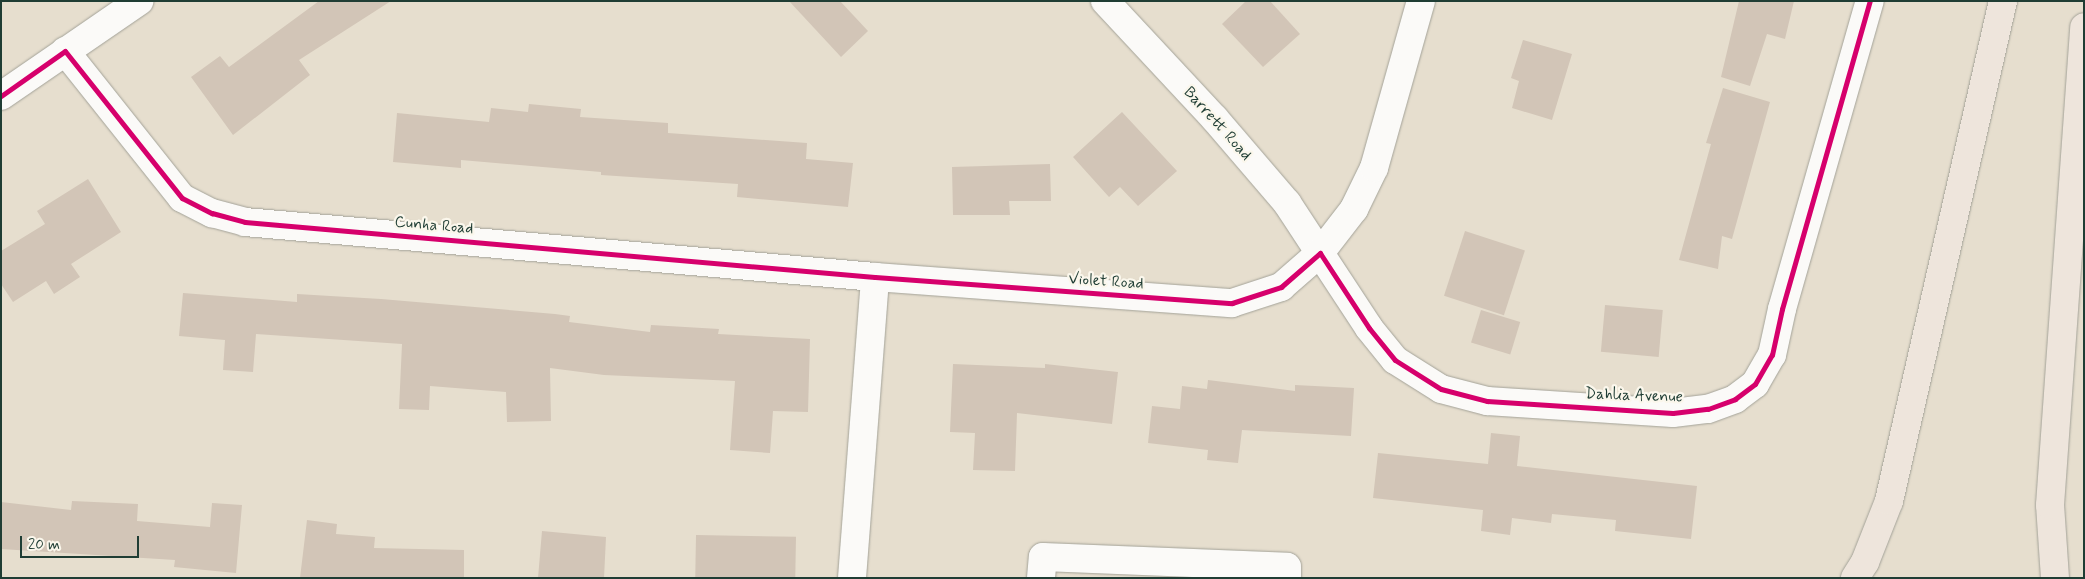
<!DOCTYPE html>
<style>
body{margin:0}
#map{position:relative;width:2085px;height:579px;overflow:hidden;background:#e6dece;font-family:Mynerve,sans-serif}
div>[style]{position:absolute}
.building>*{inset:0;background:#d2c5b7;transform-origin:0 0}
.roads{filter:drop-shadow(0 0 1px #a3a298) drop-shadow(0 0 1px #a3a298)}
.minor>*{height:28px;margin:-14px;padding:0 14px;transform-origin:14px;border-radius:14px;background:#fbfaf8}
.highway>*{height:28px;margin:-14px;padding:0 14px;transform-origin:14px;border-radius:14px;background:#eee5dc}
.cycleway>*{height:5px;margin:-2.5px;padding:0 2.5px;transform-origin:2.5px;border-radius:2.5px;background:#d6006c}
span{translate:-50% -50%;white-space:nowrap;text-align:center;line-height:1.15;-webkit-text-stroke:4.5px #fbf7ec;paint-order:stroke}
.street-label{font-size:16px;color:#1f3d34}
.frame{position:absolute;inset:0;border:2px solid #1f3d34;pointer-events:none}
.scale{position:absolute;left:20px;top:536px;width:119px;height:22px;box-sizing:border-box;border:2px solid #1f3d34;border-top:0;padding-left:6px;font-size:15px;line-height:18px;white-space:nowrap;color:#1f3d34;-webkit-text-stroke:4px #fbf7ec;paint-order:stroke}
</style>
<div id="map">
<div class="building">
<div style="clip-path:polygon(319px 1px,391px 1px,299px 60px,310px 75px,233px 135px,191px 77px,220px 56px,229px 67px)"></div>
<div style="clip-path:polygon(789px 1px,840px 1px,868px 31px,841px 57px)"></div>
<div style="clip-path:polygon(1246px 1px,1270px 1px,1300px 34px,1263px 67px,1222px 24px)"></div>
<div style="clip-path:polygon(1739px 1px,1794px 1px,1785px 39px,1767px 34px,1750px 86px,1721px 77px)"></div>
<div style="clip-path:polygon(1523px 40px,1572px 54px,1552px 120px,1512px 108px,1519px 81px,1511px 78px)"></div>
<div style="clip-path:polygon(1723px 88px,1770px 102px,1732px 239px,1722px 236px,1718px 269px,1679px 260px,1711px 144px,1706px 143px)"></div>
<div style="clip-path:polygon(529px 104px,581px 109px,580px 117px,668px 123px,668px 133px,807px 143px,806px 159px,853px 163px,848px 207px,737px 197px,738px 184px,601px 175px,601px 172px,461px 160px,461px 168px,393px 162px,397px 113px,489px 122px,491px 108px,528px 112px)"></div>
<div style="clip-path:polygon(1122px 112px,1177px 171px,1138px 206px,1120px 187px,1109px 197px,1073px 157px)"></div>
<div style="clip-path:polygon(1050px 164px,1051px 201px,1009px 201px,1010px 215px,953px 215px,952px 167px)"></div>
<div style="clip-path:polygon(88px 179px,121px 232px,71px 264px,80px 277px,54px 294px,46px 281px,13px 302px,1px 284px,1px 251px,45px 224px,37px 211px)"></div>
<div style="left:1465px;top:231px;width:63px;height:68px;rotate:18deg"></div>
<div style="clip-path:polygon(183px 293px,297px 302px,297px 294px,381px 299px,555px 314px,570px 316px,569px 322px,650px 332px,651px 325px,719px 329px,718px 334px,810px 339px,808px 412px,773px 411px,770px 453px,730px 450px,735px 381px,604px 375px,550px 368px,551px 421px,507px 422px,506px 392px,430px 386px,429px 410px,399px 409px,402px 344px,256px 334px,253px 372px,223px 370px,225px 340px,179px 336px)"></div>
<div style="left:1605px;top:305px;width:58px;height:47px;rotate:5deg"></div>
<div style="left:1481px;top:310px;width:41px;height:34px;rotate:17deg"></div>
<div style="clip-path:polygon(953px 364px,1045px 368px,1045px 364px,1118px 372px,1112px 424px,1017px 413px,1015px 471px,973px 470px,975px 433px,950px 432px)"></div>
<div style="clip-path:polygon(1208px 380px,1295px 391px,1295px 385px,1354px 388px,1351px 436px,1242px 430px,1238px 463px,1207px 460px,1208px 450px,1148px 443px,1152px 406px,1180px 409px,1182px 386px,1207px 389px)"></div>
<div style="clip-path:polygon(1491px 433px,1520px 436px,1517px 466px,1697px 486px,1691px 539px,1615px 531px,1616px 520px,1552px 514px,1551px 523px,1512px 518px,1510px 535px,1481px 531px,1483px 510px,1373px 498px,1378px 453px,1488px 464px)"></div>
<div style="clip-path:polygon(72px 501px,138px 504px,137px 521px,210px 527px,212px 503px,242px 505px,236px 573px,174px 567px,175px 560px,1px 549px,1px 502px,71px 510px)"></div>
<div style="clip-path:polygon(307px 520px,337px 524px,336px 534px,375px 537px,374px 548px,464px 550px,464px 578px,300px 578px)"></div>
<div style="clip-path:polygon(542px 531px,606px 537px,604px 578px,538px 578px)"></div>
<div style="left:696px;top:535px;width:100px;height:43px;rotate:1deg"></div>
</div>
<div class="roads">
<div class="minor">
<div style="left:1105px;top:1px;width:161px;rotate:47deg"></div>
<div style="left:1215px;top:119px;width:111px;rotate:49.4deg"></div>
<div style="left:1287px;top:203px;width:149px;rotate:56.7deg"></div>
<div style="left:1369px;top:328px;width:41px;rotate:50.9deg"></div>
<div style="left:1395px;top:360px;width:54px;rotate:32.2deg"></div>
<div style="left:1441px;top:389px;width:48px;rotate:14.6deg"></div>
<div style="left:1487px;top:401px;width:186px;rotate:3.7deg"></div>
<div style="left:1673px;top:413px;width:35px;rotate:-7deg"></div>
<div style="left:1708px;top:409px;width:29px;rotate:-20deg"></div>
<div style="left:1735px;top:399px;width:25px;rotate:-37deg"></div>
<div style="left:1755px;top:384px;width:34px;rotate:-60deg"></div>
<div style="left:1772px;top:355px;width:47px;rotate:-77.7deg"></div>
<div style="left:1782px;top:309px;width:320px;rotate:-74.1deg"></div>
<div style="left:65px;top:51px;width:188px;rotate:51.5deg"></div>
<div style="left:182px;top:198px;width:34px;rotate:27deg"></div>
<div style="left:212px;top:213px;width:34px;rotate:15deg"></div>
<div style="left:245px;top:222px;width:632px;rotate:4.99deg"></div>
<div style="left:875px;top:277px;width:358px;rotate:4.2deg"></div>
<div style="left:1232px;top:303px;width:52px;rotate:-18.1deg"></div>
<div style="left:1281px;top:287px;width:52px;rotate:-41.1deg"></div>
<div style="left:1320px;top:253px;width:56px;rotate:-52.3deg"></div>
<div style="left:1354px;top:209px;width:46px;rotate:-64deg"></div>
<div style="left:1374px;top:168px;width:173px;rotate:-74.3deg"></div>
<div style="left:1px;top:96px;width:168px;rotate:-34.5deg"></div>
<div style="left:852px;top:578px;width:302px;rotate:-85.6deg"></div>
<div style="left:1041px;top:578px;width:21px;rotate:-85deg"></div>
<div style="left:1043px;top:557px;width:244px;rotate:2.3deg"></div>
<div style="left:1287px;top:567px;width:11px;rotate:90deg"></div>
</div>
<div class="highway">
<div style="left:1855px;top:578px;width:19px;rotate:-58deg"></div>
<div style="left:1865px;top:562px;width:66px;rotate:-68.5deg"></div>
<div style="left:1889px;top:501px;width:513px;rotate:-77.16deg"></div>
<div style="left:2055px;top:578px;width:73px;rotate:-93.9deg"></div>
<div style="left:2050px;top:505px;width:479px;rotate:-85.9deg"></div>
</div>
</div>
<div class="cycleway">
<div style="left:1px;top:96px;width:78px;rotate:-35.1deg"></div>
<div style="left:65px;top:51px;width:188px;rotate:51.5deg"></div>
<div style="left:182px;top:198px;width:34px;rotate:27deg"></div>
<div style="left:212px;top:213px;width:34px;rotate:15deg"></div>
<div style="left:245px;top:222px;width:632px;rotate:4.99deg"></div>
<div style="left:875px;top:277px;width:358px;rotate:4.2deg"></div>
<div style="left:1232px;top:303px;width:52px;rotate:-18.1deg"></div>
<div style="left:1281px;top:287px;width:52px;rotate:-41.1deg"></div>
<div style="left:1320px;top:253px;width:90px;rotate:56.8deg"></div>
<div style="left:1369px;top:328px;width:41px;rotate:50.9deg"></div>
<div style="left:1395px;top:360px;width:54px;rotate:32.2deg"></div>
<div style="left:1441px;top:389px;width:48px;rotate:14.6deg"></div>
<div style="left:1487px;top:401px;width:186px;rotate:3.7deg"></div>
<div style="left:1673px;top:413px;width:35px;rotate:-7deg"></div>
<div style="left:1708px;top:409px;width:29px;rotate:-20deg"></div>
<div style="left:1735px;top:399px;width:25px;rotate:-37deg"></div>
<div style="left:1755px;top:384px;width:34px;rotate:-60deg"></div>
<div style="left:1772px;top:355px;width:47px;rotate:-77.7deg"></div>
<div style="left:1782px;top:309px;width:320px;rotate:-74.1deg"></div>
</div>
<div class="street-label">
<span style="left:1217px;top:124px;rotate:48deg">Barrett Road</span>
<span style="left:434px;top:226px;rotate:5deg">Cunha Road</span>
<span style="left:1106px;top:282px;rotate:4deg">Violet Road</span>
<span style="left:1634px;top:396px;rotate:2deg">Dahlia Avenue</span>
</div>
<div class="frame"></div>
<div class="scale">20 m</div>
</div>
